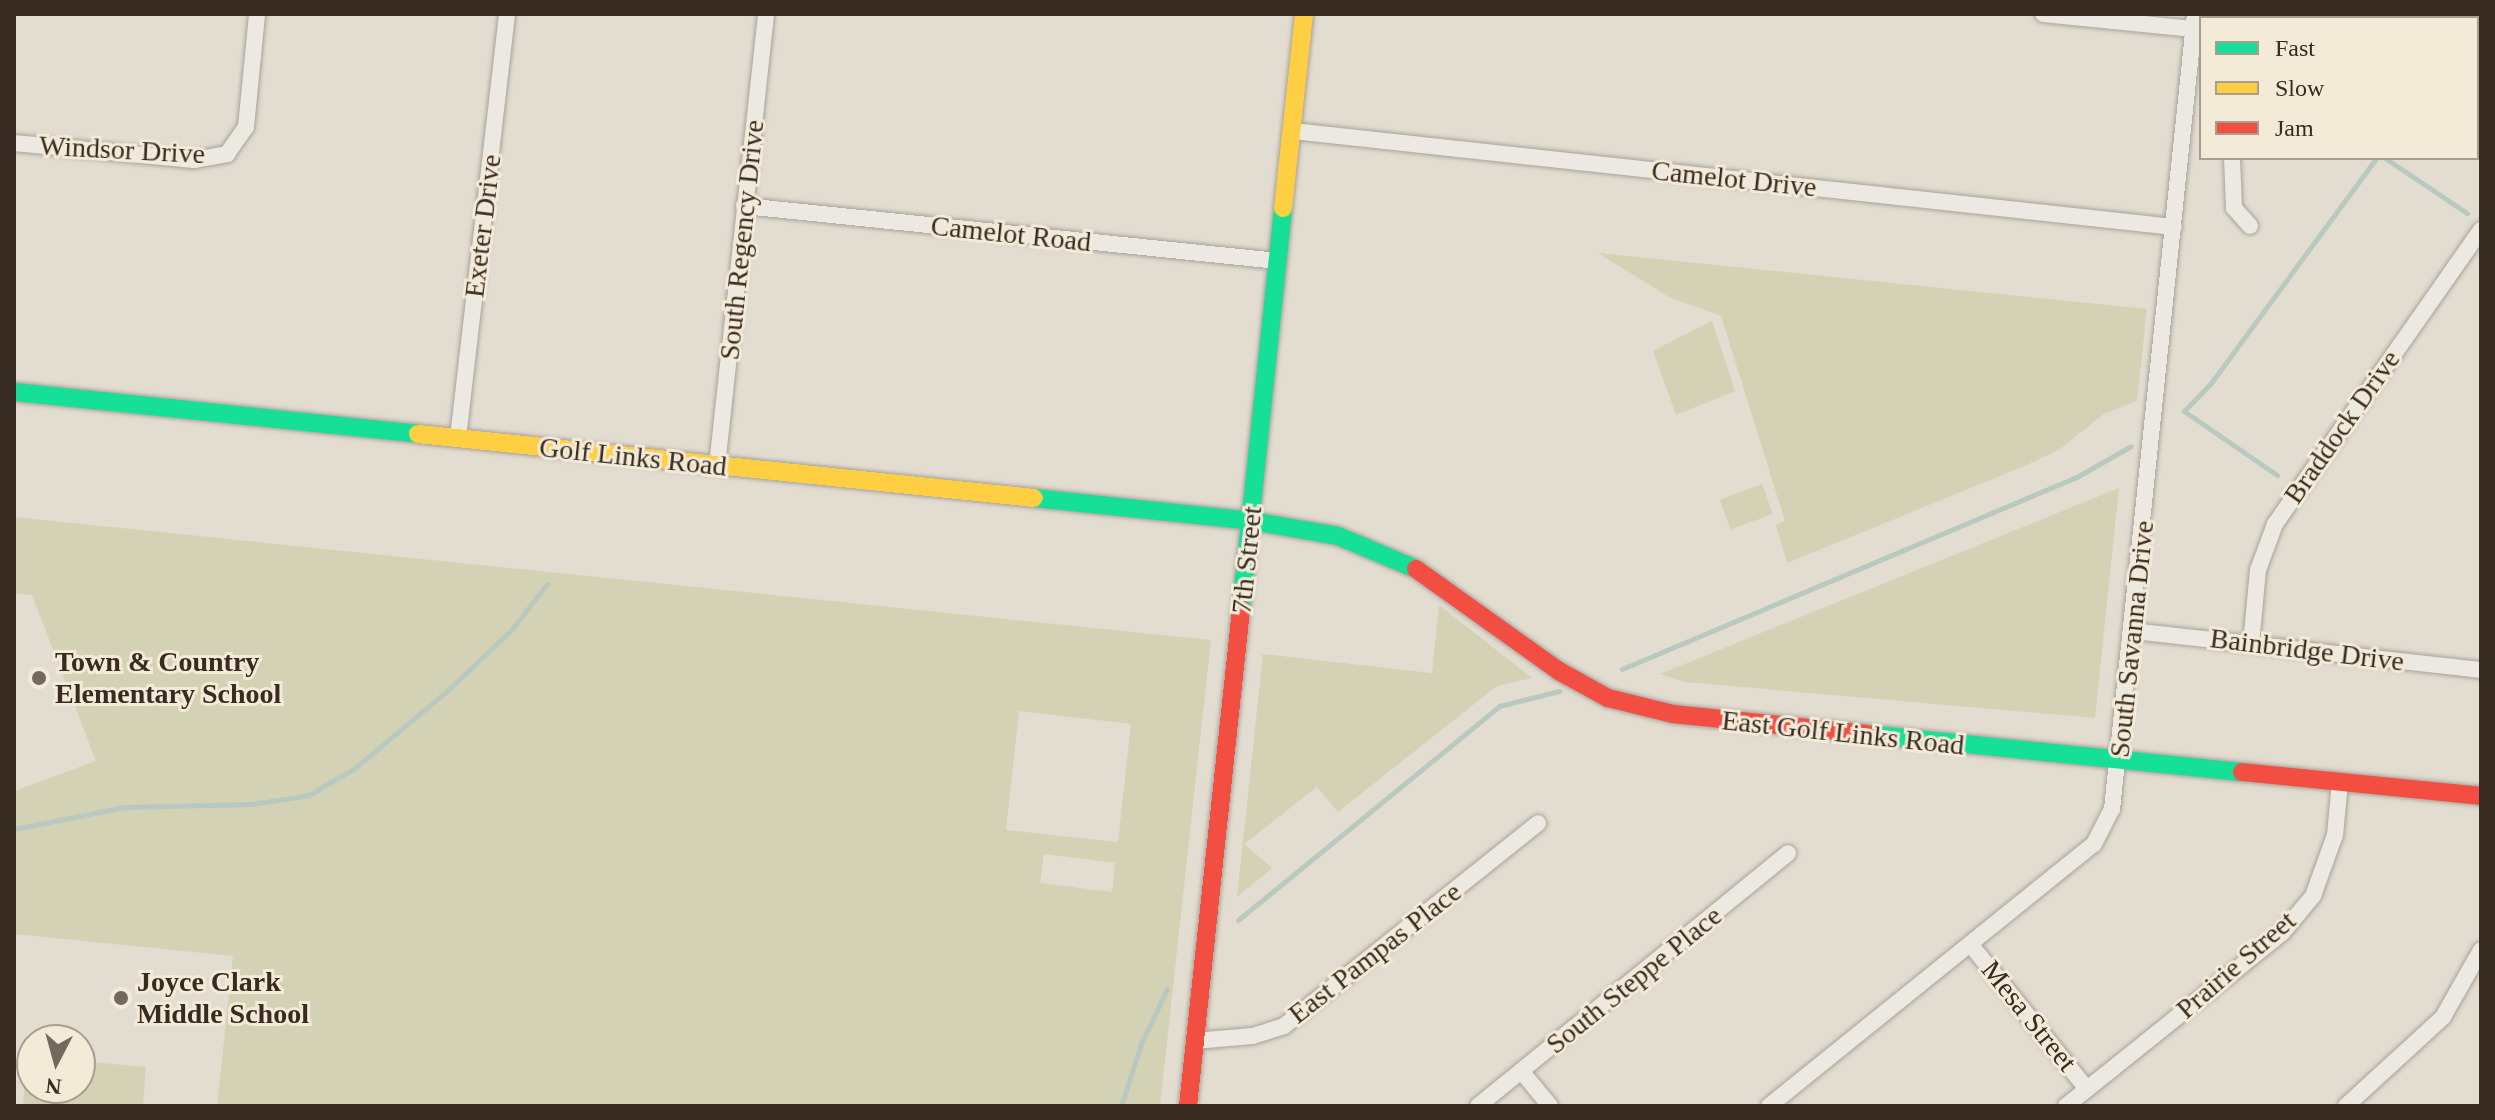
<!DOCTYPE html>
<style>
body{margin:0}
#map{position:relative;width:2495px;height:1120px;overflow:hidden;background:#e3ddd1;font-family:Georgia,serif}
div>[style]{position:absolute}
.green>*{inset:0;background:#d3d2b4;transform-origin:0 0}
.stream>*{height:5px;margin:-2.5px;padding:0 2.5px;transform-origin:2.5px;border-radius:2.5px;background:#bac9c0}
.roads{filter:drop-shadow(0 0 2px #a9a299) drop-shadow(0 0 2px #a9a299)}
.street>*{height:16px;margin:-8px;padding:0 8px;transform-origin:8px;border-radius:8px;background:#ece9e2}
.fast>*{height:18px;margin:-9px;padding:0 9px;transform-origin:9px;border-radius:9px;background:#16e098}
.slow>*{height:18px;margin:-9px;padding:0 9px;transform-origin:9px;border-radius:9px;background:#ffcf43}
.jam>*{height:18px;margin:-9px;padding:0 9px;transform-origin:9px;border-radius:9px;background:#f24e42}
.dots>*{width:22px;height:22px;translate:-50% -50%;box-sizing:border-box;border:4px solid #f3ead8;border-radius:50%}
span{translate:-50% -50%;white-space:nowrap;text-align:center;line-height:1.15;-webkit-text-stroke:6px #f3ead8;paint-order:stroke}
.street-label{font-size:28px;color:#382b21}
.poi-label{font-size:28px;color:#382b21;font-weight:700}
.left{translate:0 -50%;text-align:left}
.frame{position:absolute;inset:0;border:16px solid #382b21;pointer-events:none}
.legend{position:absolute;left:2199px;top:16px;width:280px;height:144px;box-sizing:border-box;background:#f3ead8;border:2px solid #a89e8f;margin:0;padding:10px 14px;list-style:none;font-size:24px;color:#382b21}
.legend li{display:flex;align-items:center;gap:16px;height:40px}
.legend b{width:40px;border:2px solid #a89e8f}
.north{position:absolute;left:16px;top:1024px;width:80px;height:80px;box-sizing:border-box;background:#f3ead8;border:2px solid #a89e8f;border-radius:50%;rotate:186deg;font-size:22px;font-weight:700;line-height:32px;text-align:center;color:#382b21}
.north::after{content:'';display:block;margin:auto;width:28px;height:36px;background:#74695f;clip-path:polygon(50% 0,100% 100%,50% 72%,0 100%)}
</style>
<div id="map">
<div class="green">
<div style="clip-path:polygon(1598px 253px,2147px 309px,2137px 401px,2104px 414px,2060px 449px,2027px 465px,1787px 563px,1776px 525px,1785px 521px,1721px 316px,1669px 297px)"></div>
<div style="clip-path:polygon(1712px 321px,1735px 391px,1676px 415px,1653px 351px)"></div>
<div style="left:1762px;top:484px;width:32px;height:45px;rotate:70deg"></div>
<div style="clip-path:polygon(2119px 488px,2095px 718px,1685px 682px,1660px 674px)"></div>
<div style="clip-path:polygon(evenodd,14px 517px,1211px 640px,1160px 1106px,217px 1106px,233px 956px,14px 934px,14px 791px,96px 761px,32px 595px,14px 593px,14px 517px,1019px 711px,1131px 724px,1118px 842px,1006px 830px,1019px 711px,14px 517px,1044px 854px,1115px 863px,1112px 892px,1040px 883px,1044px 854px)"></div>
<div style="clip-path:polygon(1439px 605px,1532px 678px,1497px 686px,1338px 812px,1317px 787px,1244px 844px,1272px 868px,1237px 897px,1263px 654px,1432px 673px)"></div>
<div style="clip-path:polygon(27px 1056px,32px 1057px,32px 1088px,80px 1088px,80px 1061px,146px 1067px,143px 1106px,23px 1106px)"></div>
</div>
<div class="stream">
<div style="left:2477px;top:19px;width:6px;rotate:-51deg"></div>
<div style="left:2385px;top:158px;width:99px;rotate:33.9deg"></div>
<div style="left:2277px;top:475px;width:113px;rotate:-145.5deg"></div>
<div style="left:2184px;top:411px;width:39px;rotate:-46deg"></div>
<div style="left:2211px;top:383px;width:279px;rotate:-53.7deg"></div>
<div style="left:1622px;top:669px;width:492px;rotate:-22.9deg"></div>
<div style="left:2075px;top:478px;width:64px;rotate:-29.7deg"></div>
<div style="left:14px;top:829px;width:113px;rotate:-11.2deg"></div>
<div style="left:125px;top:807px;width:127px;rotate:-1.4deg"></div>
<div style="left:252px;top:804px;width:58px;rotate:-9deg"></div>
<div style="left:309px;top:795px;width:53px;rotate:-30.4deg"></div>
<div style="left:355px;top:768px;width:121px;rotate:-40deg"></div>
<div style="left:448px;top:690px;width:88px;rotate:-43.6deg"></div>
<div style="left:512px;top:629px;width:57px;rotate:-52.1deg"></div>
<div style="left:1238px;top:920px;width:338px;rotate:-39.3deg"></div>
<div style="left:1499px;top:706px;width:62px;rotate:-14deg"></div>
<div style="left:1121px;top:1106px;width:65px;rotate:-72.1deg"></div>
<div style="left:1141px;top:1044px;width:61px;rotate:-64.7deg"></div>
</div>
<div class="roads">
<div class="street">
<div style="left:2043px;top:14px;width:151px;rotate:5.7deg"></div>
<div style="left:2317px;top:18px;width:5px;rotate:-53deg"></div>
<div style="left:1293px;top:131px;width:886px;rotate:6.22deg"></div>
<div style="left:14px;top:143px;width:181px;rotate:5.4deg"></div>
<div style="left:194px;top:160px;width:34px;rotate:-10deg"></div>
<div style="left:227px;top:154px;width:33px;rotate:-55deg"></div>
<div style="left:246px;top:127px;width:114px;rotate:-84.4deg"></div>
<div style="left:2232px;top:158px;width:50px;rotate:87.7deg"></div>
<div style="left:2234px;top:208px;width:24px;rotate:48deg"></div>
<div style="left:744px;top:206px;width:537px;rotate:5.88deg"></div>
<div style="left:458px;top:438px;width:427px;rotate:-83.4deg"></div>
<div style="left:717px;top:466px;width:455px;rotate:-83.8deg"></div>
<div style="left:2133px;top:631px;width:350px;rotate:6.4deg"></div>
<div style="left:2251px;top:644px;width:74px;rotate:-84.6deg"></div>
<div style="left:2258px;top:570px;width:49px;rotate:-69.7deg"></div>
<div style="left:2275px;top:524px;width:359px;rotate:-55deg"></div>
<div style="left:1970px;top:944px;width:186px;rotate:51.1deg"></div>
<div style="left:1194px;top:1041px;width:59px;rotate:-4.8deg"></div>
<div style="left:1253px;top:1036px;width:33px;rotate:-18deg"></div>
<div style="left:1284px;top:1026px;width:325px;rotate:-38.6deg"></div>
<div style="left:1522px;top:1072px;width:44px;rotate:50.5deg"></div>
<div style="left:1478px;top:1106px;width:400px;rotate:-39.2deg"></div>
<div style="left:1769px;top:1106px;width:417px;rotate:-38.9deg"></div>
<div style="left:2094px;top:844px;width:39px;rotate:-63deg"></div>
<div style="left:2112px;top:809px;width:799px;rotate:-84.04deg"></div>
<div style="left:2066px;top:1106px;width:277px;rotate:-38.7deg"></div>
<div style="left:2282px;top:933px;width:48px;rotate:-50deg"></div>
<div style="left:2313px;top:896px;width:65px;rotate:-70.2deg"></div>
<div style="left:2335px;top:835px;width:53px;rotate:-84.6deg"></div>
<div style="left:2346px;top:1106px;width:132px;rotate:-42.5deg"></div>
<div style="left:2443px;top:1017px;width:77px;rotate:-60.4deg"></div>
</div>
<div class="fast">
<div style="left:14px;top:392px;width:406px;rotate:5.9deg"></div>
<div style="left:1034px;top:498px;width:219px;rotate:6deg"></div>
<div style="left:1252px;top:521px;width:87px;rotate:9.9deg"></div>
<div style="left:1338px;top:536px;width:85px;rotate:22.9deg"></div>
<div style="left:1241px;top:609px;width:403px;rotate:-84deg"></div>
<div style="left:1867px;top:734px;width:377px;rotate:5.8deg"></div>
</div>
<div class="slow">
<div style="left:1283px;top:208px;width:195px;rotate:-83.8deg"></div>
<div style="left:418px;top:434px;width:619px;rotate:5.93deg"></div>
</div>
<div class="jam">
<div style="left:1416px;top:569px;width:176px;rotate:35.5deg"></div>
<div style="left:1559px;top:671px;width:56px;rotate:28.9deg"></div>
<div style="left:1608px;top:698px;width:67px;rotate:13.8deg"></div>
<div style="left:1673px;top:714px;width:195px;rotate:5.9deg"></div>
<div style="left:2242px;top:772px;width:240px;rotate:5.7deg"></div>
<div style="left:1188px;top:1106px;width:500px;rotate:-83.9deg"></div>
</div>
</div>
<div class="dots">
<div style="left:39px;top:678px;background:#74695f"></div>
<div style="left:121px;top:998px;background:#74695f"></div>
</div>
<div class="street-label">
<span style="left:122px;top:150px;rotate:3deg">Windsor Drive</span>
<span style="left:1734px;top:179px;rotate:6deg">Camelot Drive</span>
<span style="left:483px;top:226px;rotate:-83deg">Exeter Drive</span>
<span style="left:1011px;top:234px;rotate:6deg">Camelot Road</span>
<span style="left:742px;top:240px;rotate:-84deg">South Regency Drive</span>
<span style="left:2342px;top:427px;rotate:-55deg">Braddock Drive</span>
<span style="left:633px;top:457px;rotate:6deg">Golf Links Road</span>
<span style="left:1247px;top:560px;rotate:-84deg">7th Street</span>
<span style="left:2132px;top:639px;rotate:-84deg">South Savanna Drive</span>
<span style="left:2307px;top:650px;rotate:7deg">Bainbridge Drive</span>
<span style="left:1843px;top:733px;rotate:6deg">East Golf Links Road</span>
<span style="left:1375px;top:953px;rotate:-38deg">East Pampas Place</span>
<span style="left:2236px;top:965px;rotate:-41deg">Prairie Street</span>
<span style="left:1634px;top:980px;rotate:-39deg">South Steppe Place</span>
<span style="left:2029px;top:1016px;rotate:51deg">Mesa Street</span>
</div>
<div class="poi-label">
<span class="left" style="left:55px;top:678px">Town &amp; Country<br>Elementary School</span>
<span class="left" style="left:137px;top:998px">Joyce Clark<br>Middle School</span>
</div>
<div class="frame"></div>
<ul class="legend">
<li><b style="height:10px;background:#16e098"></b>Fast</li>
<li><b style="height:10px;background:#ffcf43"></b>Slow</li>
<li><b style="height:10px;background:#f24e42"></b>Jam</li>
</ul>
<div class="north">N</div>
</div>
